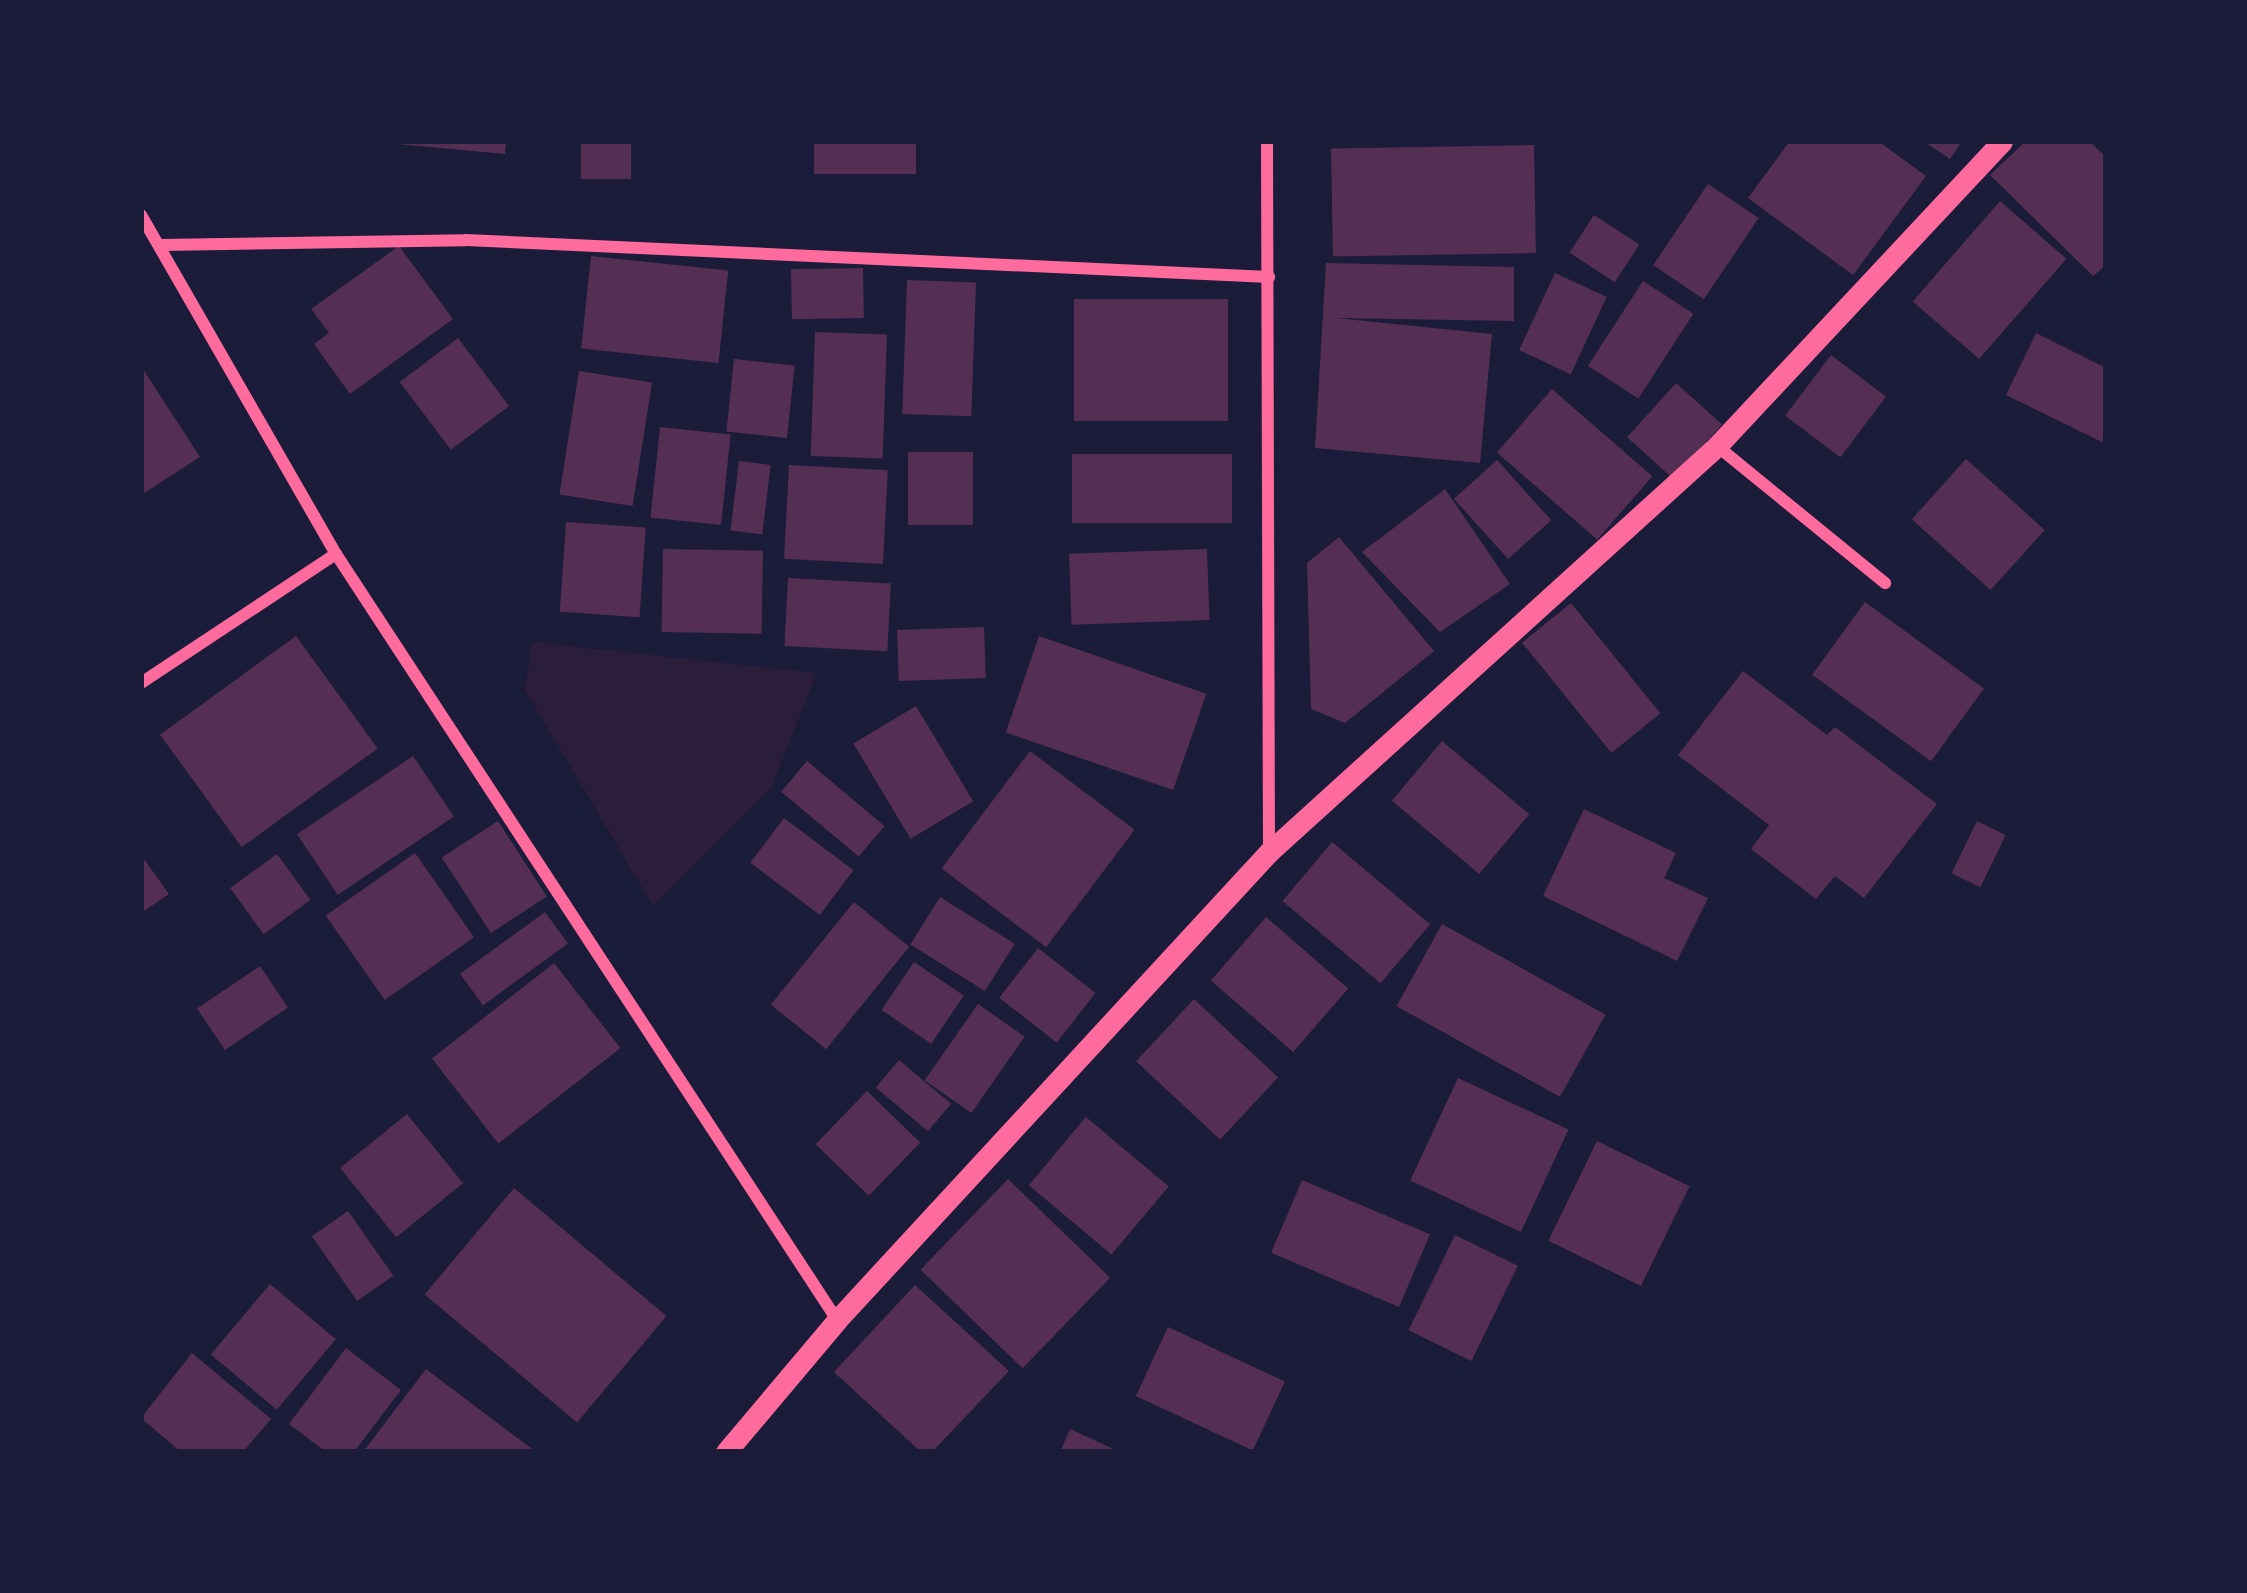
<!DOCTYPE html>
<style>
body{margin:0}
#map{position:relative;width:2247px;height:1593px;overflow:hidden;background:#1b1b3a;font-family:"Roboto Condensed",sans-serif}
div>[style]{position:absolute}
.green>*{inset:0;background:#2a1e3b}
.building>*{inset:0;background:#542f53;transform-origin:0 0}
.minor>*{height:12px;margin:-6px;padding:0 6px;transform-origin:6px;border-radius:6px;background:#ff6b9d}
.tertiary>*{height:21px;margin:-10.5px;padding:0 10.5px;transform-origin:10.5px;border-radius:10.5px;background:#ff6b9d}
span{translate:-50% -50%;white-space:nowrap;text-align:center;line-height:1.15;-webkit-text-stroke:10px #1b1b3a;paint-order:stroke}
.frame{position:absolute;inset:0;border:144px solid #1b1b3a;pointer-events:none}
</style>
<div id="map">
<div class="green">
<div style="clip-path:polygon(532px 642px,817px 673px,771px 788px,653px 906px,525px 690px)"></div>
</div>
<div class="building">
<div style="clip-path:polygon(365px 141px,506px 141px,505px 154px)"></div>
<div style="left:581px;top:141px;width:50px;height:38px"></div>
<div style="left:814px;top:141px;width:102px;height:33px"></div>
<div style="clip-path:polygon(1790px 141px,1878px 141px,1926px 176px,1853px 275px,1748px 198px)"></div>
<div style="clip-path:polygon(1923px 141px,1962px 141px,1950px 159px)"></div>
<div style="clip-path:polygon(2026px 141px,2089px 141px,2106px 157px,2106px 265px,2093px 276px,1990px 175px)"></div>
<div style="left:1534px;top:145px;width:108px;height:203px;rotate:89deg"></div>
<div style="left:1708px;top:184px;width:61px;height:98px;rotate:34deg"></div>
<div style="left:2000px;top:201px;width:88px;height:133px;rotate:41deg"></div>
<div style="left:1594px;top:215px;width:54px;height:45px;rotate:33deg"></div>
<div style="clip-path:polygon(399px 246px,453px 319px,350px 394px,314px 344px,329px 333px,311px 309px)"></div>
<div style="left:591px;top:256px;width:138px;height:93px;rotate:6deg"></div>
<div style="clip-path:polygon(1326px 263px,1514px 267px,1514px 321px,1336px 318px,1492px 334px,1480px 463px,1315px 448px)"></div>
<div style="left:863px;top:268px;width:50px;height:72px;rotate:89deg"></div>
<div style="left:1555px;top:273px;width:57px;height:85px;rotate:25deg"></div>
<div style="left:907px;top:280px;width:69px;height:134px;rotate:2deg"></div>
<div style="left:1643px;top:281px;width:60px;height:101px;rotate:33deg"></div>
<div style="left:1074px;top:299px;width:154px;height:122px"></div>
<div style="left:815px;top:332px;width:72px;height:124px;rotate:2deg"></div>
<div style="clip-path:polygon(2036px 333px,2106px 368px,2106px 444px,2006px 395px)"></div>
<div style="left:458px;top:338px;width:85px;height:73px;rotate:53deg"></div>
<div style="left:1831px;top:355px;width:69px;height:76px;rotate:37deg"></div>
<div style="left:734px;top:359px;width:61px;height:73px;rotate:6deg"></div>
<div style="clip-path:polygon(141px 366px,200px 457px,141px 495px)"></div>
<div style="left:579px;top:371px;width:74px;height:125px;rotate:9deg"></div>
<div style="left:1676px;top:383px;width:62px;height:73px;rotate:42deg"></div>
<div style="left:1552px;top:389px;width:133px;height:84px;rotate:41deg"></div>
<div style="left:660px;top:427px;width:71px;height:91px;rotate:6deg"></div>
<div style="left:908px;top:452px;width:65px;height:73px"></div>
<div style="left:1072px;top:454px;width:160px;height:69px"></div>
<div style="left:1966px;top:459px;width:106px;height:81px;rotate:42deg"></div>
<div style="left:1497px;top:460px;width:81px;height:58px;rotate:48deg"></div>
<div style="left:739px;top:461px;width:32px;height:70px;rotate:7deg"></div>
<div style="left:789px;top:465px;width:99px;height:94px;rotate:3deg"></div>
<div style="clip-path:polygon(1445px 489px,1510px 584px,1440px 632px,1362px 552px)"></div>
<div style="left:566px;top:522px;width:80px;height:90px;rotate:4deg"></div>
<div style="clip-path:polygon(1339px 537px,1434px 651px,1345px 723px,1311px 709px,1307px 563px)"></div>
<div style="left:663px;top:549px;width:100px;height:83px;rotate:1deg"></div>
<div style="left:1207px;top:549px;width:71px;height:138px;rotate:88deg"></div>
<div style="left:788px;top:578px;width:103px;height:68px;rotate:3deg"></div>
<div style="left:1865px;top:602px;width:147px;height:90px;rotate:36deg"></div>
<div style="left:1571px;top:603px;width:142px;height:63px;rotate:51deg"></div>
<div style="left:984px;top:627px;width:51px;height:87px;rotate:88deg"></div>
<div style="left:296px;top:636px;width:139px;height:168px;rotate:54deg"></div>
<div style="left:1039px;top:636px;width:177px;height:102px;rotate:19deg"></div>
<div style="clip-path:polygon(1743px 671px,1827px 735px,1835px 727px,1937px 804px,1864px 898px,1835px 876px,1816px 899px,1751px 849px,1769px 825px,1678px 755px)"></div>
<div style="left:916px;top:706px;width:111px;height:73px;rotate:59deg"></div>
<div style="left:1442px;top:741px;width:114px;height:78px;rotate:40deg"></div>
<div style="left:1030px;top:751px;width:131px;height:147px;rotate:37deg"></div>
<div style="left:413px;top:756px;width:73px;height:140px;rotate:56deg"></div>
<div style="left:807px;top:761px;width:101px;height:40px;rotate:40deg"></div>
<div style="clip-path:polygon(1584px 809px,1676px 853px,1664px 878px,1708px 898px,1677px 961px,1543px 896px)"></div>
<div style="left:784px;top:818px;width:87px;height:56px;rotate:37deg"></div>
<div style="left:498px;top:821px;width:90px;height:67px;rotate:57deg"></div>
<div style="left:1977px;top:821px;width:32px;height:58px;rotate:26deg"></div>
<div style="left:1332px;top:842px;width:128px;height:77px;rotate:40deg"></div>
<div style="left:415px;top:853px;width:103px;height:109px;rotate:55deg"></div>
<div style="left:277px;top:854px;width:57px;height:58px;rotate:54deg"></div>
<div style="clip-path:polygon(141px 855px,169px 894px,141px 913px)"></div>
<div style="left:940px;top:897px;width:88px;height:56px;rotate:32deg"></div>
<div style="left:854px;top:902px;width:71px;height:132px;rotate:39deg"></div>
<div style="left:545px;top:912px;width:39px;height:105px;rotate:54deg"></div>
<div style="left:1266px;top:917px;width:109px;height:84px;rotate:41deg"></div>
<div style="left:1442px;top:924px;width:187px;height:94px;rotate:29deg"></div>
<div style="left:1038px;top:948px;width:73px;height:63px;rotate:38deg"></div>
<div style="left:914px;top:962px;width:60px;height:58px;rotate:34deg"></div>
<div style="left:554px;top:963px;width:108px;height:155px;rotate:52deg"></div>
<div style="left:260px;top:966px;width:50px;height:76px;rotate:56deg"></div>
<div style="left:1194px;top:999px;width:115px;height:85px;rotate:43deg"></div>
<div style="left:978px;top:1004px;width:57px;height:93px;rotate:35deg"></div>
<div style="left:899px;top:1060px;width:68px;height:36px;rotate:40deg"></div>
<div style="left:1458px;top:1078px;width:122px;height:113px;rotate:25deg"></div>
<div style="left:867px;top:1091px;width:74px;height:74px;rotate:44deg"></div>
<div style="left:407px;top:1114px;width:89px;height:86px;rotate:51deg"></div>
<div style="left:1086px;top:1117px;width:108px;height:89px;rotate:40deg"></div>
<div style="left:1597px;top:1141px;width:103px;height:111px;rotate:26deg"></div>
<div style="left:1008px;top:1179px;width:142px;height:126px;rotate:44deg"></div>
<div style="left:1302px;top:1180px;width:139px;height:79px;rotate:23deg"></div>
<div style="left:514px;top:1188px;width:199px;height:139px;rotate:40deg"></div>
<div style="left:348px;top:1211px;width:79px;height:44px;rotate:55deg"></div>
<div style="left:1455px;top:1235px;width:70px;height:106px;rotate:26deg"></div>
<div style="left:270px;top:1284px;width:86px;height:92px;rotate:40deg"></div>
<div style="clip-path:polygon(915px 1285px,1009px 1371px,932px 1452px,921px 1452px,834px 1372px)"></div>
<div style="left:1168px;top:1327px;width:129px;height:76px;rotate:25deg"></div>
<div style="clip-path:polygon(346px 1348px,401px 1390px,354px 1452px,326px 1452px,289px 1424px)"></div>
<div style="clip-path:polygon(192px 1353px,271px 1419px,243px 1452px,181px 1452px,141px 1418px)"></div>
<div style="clip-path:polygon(426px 1369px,536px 1452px,363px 1452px)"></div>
<div style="clip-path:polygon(1070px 1429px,1120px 1452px,1060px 1452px)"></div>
</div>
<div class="minor">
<div style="left:1267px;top:141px;width:710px;rotate:89.84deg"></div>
<div style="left:141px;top:215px;width:391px;rotate:60.1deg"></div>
<div style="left:336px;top:554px;width:915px;rotate:56.81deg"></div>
<div style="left:161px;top:245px;width:305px;rotate:-0.9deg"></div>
<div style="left:466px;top:240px;width:804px;rotate:2.64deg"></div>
<div style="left:1717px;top:446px;width:217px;rotate:39.2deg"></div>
<div style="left:141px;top:683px;width:234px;rotate:-33.5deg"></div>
</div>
<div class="tertiary">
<div style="left:726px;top:1452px;width:172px;rotate:-49.9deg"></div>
<div style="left:837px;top:1320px;width:637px;rotate:-47.29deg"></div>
<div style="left:1269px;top:852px;width:605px;rotate:-42.18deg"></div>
<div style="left:1717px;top:446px;width:417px;rotate:-46.9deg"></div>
</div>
<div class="frame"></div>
</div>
